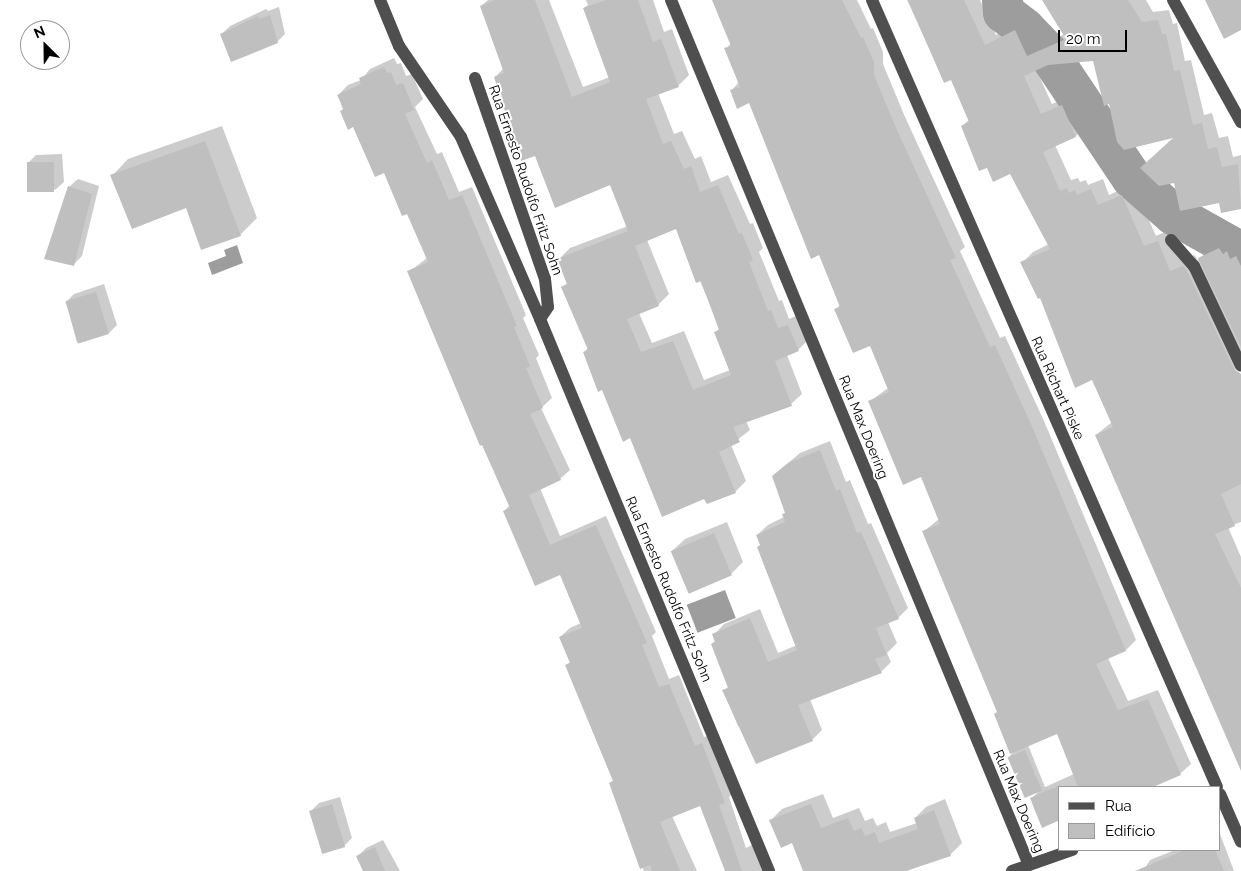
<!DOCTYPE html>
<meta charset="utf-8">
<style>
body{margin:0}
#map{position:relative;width:1241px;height:871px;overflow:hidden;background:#fff;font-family:Raleway,sans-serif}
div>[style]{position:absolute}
.water>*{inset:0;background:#9d9d9d;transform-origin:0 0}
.shadow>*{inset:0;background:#0003}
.river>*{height:41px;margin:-20.5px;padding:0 20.5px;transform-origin:20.5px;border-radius:20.5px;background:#9d9d9d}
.building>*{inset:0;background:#bfbfbf;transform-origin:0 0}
.minor>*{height:12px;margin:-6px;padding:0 6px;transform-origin:6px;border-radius:6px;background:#4f4f4f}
span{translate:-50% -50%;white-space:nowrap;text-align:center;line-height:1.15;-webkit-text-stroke:4px #fff;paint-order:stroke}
.street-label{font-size:14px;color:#000}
.legend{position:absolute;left:1058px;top:786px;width:162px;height:65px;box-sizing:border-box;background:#fff;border:1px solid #999;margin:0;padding:6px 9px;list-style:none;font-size:15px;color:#000}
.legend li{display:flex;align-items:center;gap:10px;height:25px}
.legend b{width:25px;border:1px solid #999}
.north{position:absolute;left:20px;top:20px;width:50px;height:50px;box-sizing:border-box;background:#fff;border:1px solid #999;border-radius:50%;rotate:337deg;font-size:14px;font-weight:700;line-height:20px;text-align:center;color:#000}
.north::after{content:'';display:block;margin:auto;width:18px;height:22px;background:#000;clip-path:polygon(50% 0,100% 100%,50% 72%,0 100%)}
.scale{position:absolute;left:1058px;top:30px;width:69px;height:22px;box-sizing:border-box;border:2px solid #000;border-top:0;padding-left:6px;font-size:15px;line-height:18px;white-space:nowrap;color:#000;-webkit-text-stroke:4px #fff;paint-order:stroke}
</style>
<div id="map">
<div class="water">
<div style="clip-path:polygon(237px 245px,243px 263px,212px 275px,208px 263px,226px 256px,224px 250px)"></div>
<div style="left:725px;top:590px;width:30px;height:41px;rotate:69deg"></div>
</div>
<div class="shadow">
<div style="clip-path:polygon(evenodd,488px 0,549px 0,583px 87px,610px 77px,584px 8px,588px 5px,586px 0,653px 0,664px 32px,672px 29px,689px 75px,678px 86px,658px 93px,674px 134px,682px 131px,695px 159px,701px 156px,711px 182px,728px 175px,750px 224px,753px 223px,763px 248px,759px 252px,779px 301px,782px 300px,789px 319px,798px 315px,809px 339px,798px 350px,787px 355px,802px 394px,791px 404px,746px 421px,750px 430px,731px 445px,746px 481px,735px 492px,705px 497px,631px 437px,602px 389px,584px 352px,588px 348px,562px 288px,568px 282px,559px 259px,570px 248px,628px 226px,611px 183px,535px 155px,495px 77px,504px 68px,481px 6px,488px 0,677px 227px,720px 328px,716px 332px,730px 370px,704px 380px,684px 331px,652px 343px,639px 313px,658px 305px,669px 294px,647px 240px,677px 227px)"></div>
<div style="clip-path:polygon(evenodd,713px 0,857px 0,871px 29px,873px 28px,883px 52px,883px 64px,905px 117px,965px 247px,960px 251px,1000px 338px,1005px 336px,1044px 421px,1136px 640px,1126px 650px,1108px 658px,1128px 701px,1158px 690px,1191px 764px,1181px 773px,1150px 787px,1060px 787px,1032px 798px,1038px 792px,1008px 758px,1015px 750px,923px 532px,939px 519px,922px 476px,869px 402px,888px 388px,871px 344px,836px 309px,840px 305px,820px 254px,750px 101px,731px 91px,739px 82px,726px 49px,731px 43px,713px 0,1057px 732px,1074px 774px,1045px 787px,1028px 745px,1057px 732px)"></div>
<div style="clip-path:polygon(907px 0,980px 0,996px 35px,1027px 20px,1039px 45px,1065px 34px,1043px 0,1146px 0,1153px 12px,1169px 10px,1173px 24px,1177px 23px,1185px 61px,1191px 60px,1204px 115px,1212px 113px,1219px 138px,1228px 136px,1233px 157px,1241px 155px,1241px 208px,1222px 212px,1220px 202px,1176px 136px,1110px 103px,1094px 59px,1048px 64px,1036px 69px,1052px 104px,1073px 95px,1087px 125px,1076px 136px,1055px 145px,1071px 180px,1078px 178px,1080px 182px,1086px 180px,1088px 185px,1103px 179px,1109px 195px,1133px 184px,1156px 236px,1169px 230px,1182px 261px,1194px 255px,1198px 260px,1209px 249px,1229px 240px,1233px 245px,1241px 240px,1241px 364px,1235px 370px,1241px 385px,1241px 522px,1228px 527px,1241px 557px,1241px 768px,1096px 435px,1112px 422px,1093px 378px,1022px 263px,1033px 252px,1049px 244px,1011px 173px,987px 166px,962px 126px,969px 120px,952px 78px,944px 81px)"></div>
<div style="clip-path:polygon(279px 7px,285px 34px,277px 42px,222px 34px,230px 26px,266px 9px,268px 11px)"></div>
<div style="clip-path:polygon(394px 58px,397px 64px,401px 63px,406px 76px,412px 74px,423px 99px,415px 107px,437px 154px,442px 152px,459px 192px,472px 187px,526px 315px,523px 318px,539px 355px,536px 358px,552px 398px,541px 408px,570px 470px,560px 479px,540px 488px,560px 536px,606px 516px,656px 632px,652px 636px,669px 679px,679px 675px,704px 737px,712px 734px,734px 792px,729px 797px,746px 848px,754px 844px,769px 871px,726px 871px,701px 804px,672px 816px,697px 871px,644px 871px,610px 783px,614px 780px,566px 666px,570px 662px,560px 637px,570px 628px,581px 623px,561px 573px,504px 511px,510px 505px,409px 272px,427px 258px,408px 212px,385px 171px,354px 125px,349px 128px,338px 95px,348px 85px,361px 80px,370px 69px)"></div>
<div style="clip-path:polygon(222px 126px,257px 218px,240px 235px,186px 207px,112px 176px,128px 159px)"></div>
<div style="clip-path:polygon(62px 154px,64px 182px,55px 190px,28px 163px,36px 155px)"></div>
<div style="clip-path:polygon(78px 179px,99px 186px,82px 256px,74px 264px,69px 187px)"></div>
<div style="clip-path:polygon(104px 284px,117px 325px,109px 333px,77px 343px,66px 302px,74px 294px)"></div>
<div style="clip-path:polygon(830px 441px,846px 482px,850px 480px,868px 524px,871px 523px,908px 608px,898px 618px,888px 622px,897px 643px,887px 653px,891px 662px,881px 672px,810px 699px,822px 730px,812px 740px,738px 726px,724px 691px,729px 686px,712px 644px,716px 640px,714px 635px,724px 624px,760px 609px,778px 653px,797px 645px,757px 535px,768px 525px,784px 517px,786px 512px,773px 476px,800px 453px)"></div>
<div style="clip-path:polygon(727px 522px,743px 562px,731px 574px,672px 551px,685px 539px)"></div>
<div style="clip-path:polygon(823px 794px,833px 818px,859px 808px,865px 821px,873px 818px,877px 826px,886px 822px,890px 832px,917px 823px,915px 818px,926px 807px,945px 799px,962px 843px,950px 855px,906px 871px,806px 871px,793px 841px,771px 820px,782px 809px)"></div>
<div style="clip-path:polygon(340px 797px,352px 838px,344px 846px,311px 811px,319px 803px)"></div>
<div style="clip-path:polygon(1220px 834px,1234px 871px,1143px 871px,1150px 860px,1175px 850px,1220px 850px)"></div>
<div style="clip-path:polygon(383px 840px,400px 871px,363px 871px,358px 856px,366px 848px)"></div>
</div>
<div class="river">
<div style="left:1002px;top:0;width:12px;rotate:85deg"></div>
<div style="left:1003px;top:12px;width:26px;rotate:37deg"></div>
<div style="left:1024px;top:28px;width:35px;rotate:46deg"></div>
<div style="left:1048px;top:53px;width:149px;rotate:56.2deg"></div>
<div style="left:1131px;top:177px;width:56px;rotate:41.4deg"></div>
<div style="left:1173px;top:214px;width:78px;rotate:29.2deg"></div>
</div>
<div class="building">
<div style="clip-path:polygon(evenodd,495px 0,535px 0,572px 97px,610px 82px,583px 8px,606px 0,638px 0,653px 42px,661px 39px,679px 87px,646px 99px,663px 144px,671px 141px,684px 169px,691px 166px,700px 192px,718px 185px,739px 234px,742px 233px,753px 260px,749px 262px,768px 311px,771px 310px,778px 328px,788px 325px,799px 351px,775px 361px,792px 406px,733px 427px,740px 442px,719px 452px,736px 493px,707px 504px,704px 499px,662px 517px,630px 438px,623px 442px,602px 390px,598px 392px,583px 352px,588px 350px,561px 287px,567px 284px,557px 259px,628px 231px,610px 185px,555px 208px,535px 156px,521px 161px,494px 77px,504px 73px,480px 6px,495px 0,676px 229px,696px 283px,701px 281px,719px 330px,714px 332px,731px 375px,693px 390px,673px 341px,641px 352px,627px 319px,659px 306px,635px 246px,676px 229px)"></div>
<div style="clip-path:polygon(712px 0,842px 0,861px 38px,863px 37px,874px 62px,874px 75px,896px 128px,956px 258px,950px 260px,990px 347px,995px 345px,1034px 431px,1126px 651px,1096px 664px,1118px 710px,1148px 699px,1181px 775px,1153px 787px,1078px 787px,1057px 734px,1010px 754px,994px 714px,997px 712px,922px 531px,940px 524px,921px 477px,903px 485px,868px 401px,889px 392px,870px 346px,853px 353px,834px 309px,840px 307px,819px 255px,811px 259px,749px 103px,737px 109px,730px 90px,740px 87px,724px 48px,731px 46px)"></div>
<div style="clip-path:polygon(908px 0,964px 0,985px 45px,1015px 30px,1027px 56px,1066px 39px,1042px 0,1128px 0,1142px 22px,1158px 20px,1162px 34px,1166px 34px,1174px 71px,1180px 70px,1193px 125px,1202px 123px,1208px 149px,1217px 147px,1222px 167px,1238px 164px,1241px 209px,1221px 213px,1219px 203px,1180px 211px,1174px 183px,1159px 186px,1140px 168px,1173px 138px,1124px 150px,1117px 142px,1109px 104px,1104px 106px,1093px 61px,1048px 65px,1024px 76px,1041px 114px,1062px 105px,1076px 137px,1043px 152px,1060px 191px,1067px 188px,1069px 193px,1075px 190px,1077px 195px,1091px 189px,1098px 205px,1122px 195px,1144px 246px,1158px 241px,1170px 271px,1183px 266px,1187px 271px,1234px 369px,1241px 374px,1241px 484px,1221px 494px,1235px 526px,1215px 534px,1241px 588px,1241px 771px,1095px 435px,1113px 427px,1092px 380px,1075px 388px,1040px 298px,1038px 299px,1020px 262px,1050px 249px,1010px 174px,993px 182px,987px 168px,979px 171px,961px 126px,969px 122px,951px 80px,944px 83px)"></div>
<div style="clip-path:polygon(1205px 0,1241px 0,1241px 30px,1224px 39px)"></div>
<div style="clip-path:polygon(270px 15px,278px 43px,231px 62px,220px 34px,258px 16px,259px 19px)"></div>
<div style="clip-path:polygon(384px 67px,387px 73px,391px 72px,396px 85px,403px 83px,414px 110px,405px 114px,427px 163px,432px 160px,449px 200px,462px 195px,517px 326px,514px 327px,530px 366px,526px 368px,543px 408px,530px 414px,561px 480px,529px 495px,550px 545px,596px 525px,647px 643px,642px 645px,659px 687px,669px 684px,695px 746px,702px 743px,725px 803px,719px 805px,742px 871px,725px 871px,700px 806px,660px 822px,680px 871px,652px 871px,650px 865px,640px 869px,609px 783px,613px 781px,565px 665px,570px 663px,559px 637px,582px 628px,560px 575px,535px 586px,503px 511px,510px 508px,482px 445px,480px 446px,407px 271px,428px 262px,407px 214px,402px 216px,384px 173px,375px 177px,353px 127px,348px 130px,340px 111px,344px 109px,337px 95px,361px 84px,359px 78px)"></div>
<div style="clip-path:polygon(205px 141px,241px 236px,201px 250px,186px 208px,132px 229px,110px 175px)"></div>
<div style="left:27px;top:162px;width:27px;height:30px"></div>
<div style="clip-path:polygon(68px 186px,92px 194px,74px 266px,44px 259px)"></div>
<div style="clip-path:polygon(1219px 248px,1223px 254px,1227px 251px,1230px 259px,1236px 256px,1241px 266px,1241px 347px,1198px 258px)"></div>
<div style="left:96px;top:292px;width:44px;height:32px;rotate:73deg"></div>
<div style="clip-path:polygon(820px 450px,836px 491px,840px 489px,857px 533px,861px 532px,899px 619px,876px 628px,887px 655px,875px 659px,882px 673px,798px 705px,813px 741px,756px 764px,722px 690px,728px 688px,711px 644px,715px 642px,712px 634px,750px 618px,768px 662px,797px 650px,757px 547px,760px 545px,756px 535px,785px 522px,782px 514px,785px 513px,772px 476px,788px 463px)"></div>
<div style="left:714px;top:533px;width:46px;height:47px;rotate:67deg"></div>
<div style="left:1025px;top:750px;width:44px;height:19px;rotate:67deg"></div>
<div style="clip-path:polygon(1060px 785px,1060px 820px,1042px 828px,1030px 798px)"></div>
<div style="left:332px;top:804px;width:45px;height:24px;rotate:73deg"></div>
<div style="clip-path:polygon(811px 804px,821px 828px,848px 818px,854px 831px,861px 828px,865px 836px,875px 832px,879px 843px,918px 829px,914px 818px,934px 810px,951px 856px,906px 871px,803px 871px,792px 843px,781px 848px,769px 820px)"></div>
<div style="clip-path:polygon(375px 847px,385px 871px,363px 871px,356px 856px)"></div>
<div style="clip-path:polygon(1185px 850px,1215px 850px,1224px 871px,1135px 871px)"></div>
</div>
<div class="minor">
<div style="left:380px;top:0;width:50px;rotate:67.6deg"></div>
<div style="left:399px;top:46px;width:110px;rotate:55.7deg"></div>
<div style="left:461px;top:137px;width:198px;rotate:66.5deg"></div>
<div style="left:540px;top:319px;width:598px;rotate:67.47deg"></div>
<div style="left:671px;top:0;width:936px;rotate:67.52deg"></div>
<div style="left:872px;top:0;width:859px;rotate:66.33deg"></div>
<div style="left:1173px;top:0;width:140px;rotate:60.9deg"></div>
<div style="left:475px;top:78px;width:213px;rotate:70.8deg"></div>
<div style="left:545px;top:279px;width:28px;rotate:84deg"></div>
<div style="left:548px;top:307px;width:14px;rotate:124deg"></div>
<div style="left:1171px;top:240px;width:35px;rotate:49deg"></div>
<div style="left:1194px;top:266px;width:110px;rotate:64.8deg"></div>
<div style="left:1220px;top:794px;width:52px;rotate:66.4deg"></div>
<div style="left:1012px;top:871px;width:64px;rotate:-19.3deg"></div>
</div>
<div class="street-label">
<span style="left:526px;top:180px;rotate:71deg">Rua Ernesto Rudolfo Fritz Sohn</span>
<span style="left:1058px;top:388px;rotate:66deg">Rua Richart Piske</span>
<span style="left:864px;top:427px;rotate:68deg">Rua Max Doering</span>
<span style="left:669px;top:589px;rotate:67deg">Rua Ernesto Rudolfo Fritz Sohn</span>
<span style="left:1019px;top:801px;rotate:67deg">Rua Max Doering</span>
</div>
<ul class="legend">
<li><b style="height:6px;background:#4f4f4f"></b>Rua</li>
<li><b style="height:14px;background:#bfbfbf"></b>Edifício</li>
</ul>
<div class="north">N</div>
<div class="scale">20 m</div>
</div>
